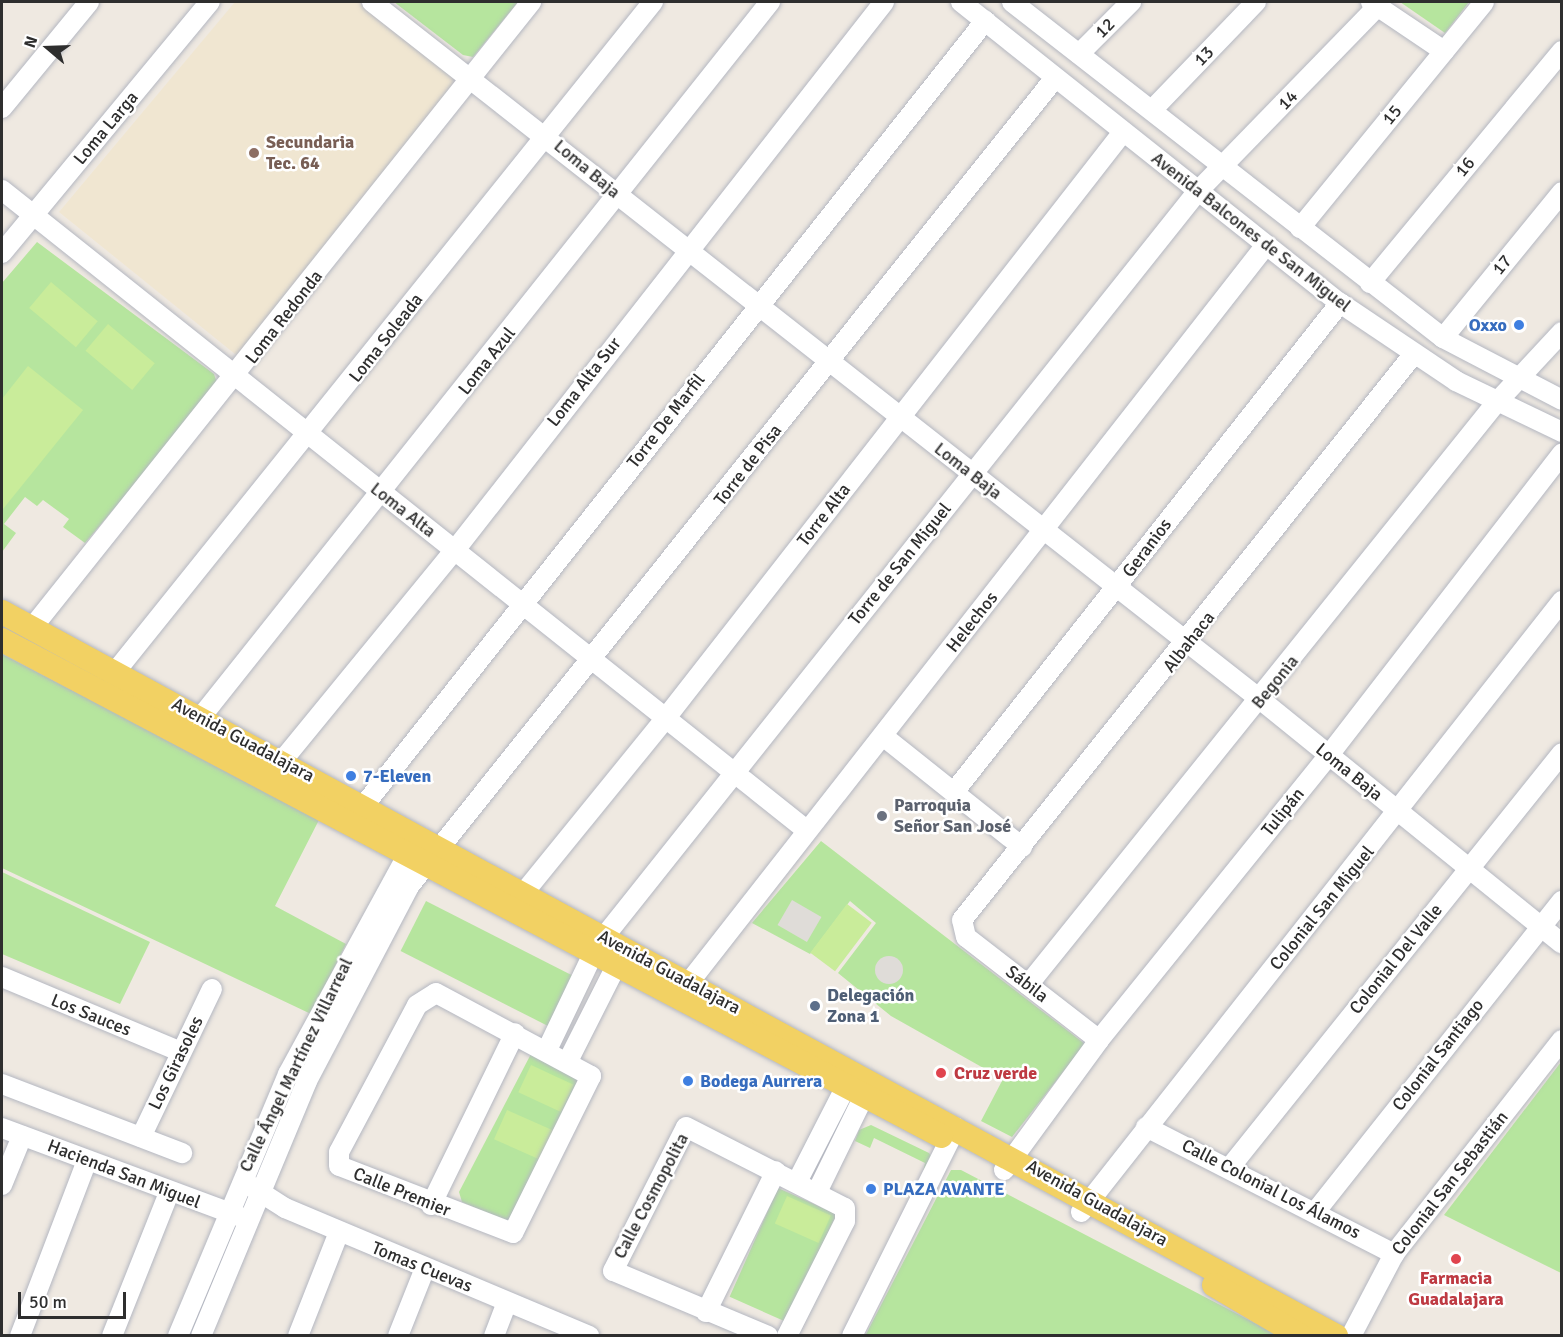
<!DOCTYPE html>
<meta charset="utf-8">
<style>
body{margin:0}
#map{position:relative;width:1563px;height:1337px;overflow:hidden;background:#efe9e1;font-family:Signika,sans-serif}
div>[style]{position:absolute}
.education>*{inset:0;background:#f0e6d1}
.green>*{inset:0;background:#b6e59e;transform-origin:0 0}
.pitch>*{inset:0;background:#c9ec9a;transform-origin:0 0}
.plaza>*{inset:0;background:#dfdcd8;transform-origin:0 0}
.round{border-radius:50%}
.roads{filter:drop-shadow(0 0 2px #b4b7c1) drop-shadow(0 0 2px #b4b7c1)}
.minor>*{height:20px;margin:-10px;padding:0 10px;transform-origin:10px;border-radius:10px;background:#fff}
.major>*{height:24px;margin:-12px;padding:0 12px;transform-origin:12px;border-radius:12px;background:#f2d163}
.dots>*{width:16px;height:16px;translate:-50% -50%;box-sizing:border-box;border:3px solid #fff;border-radius:50%}
span{translate:-50% -50%;white-space:nowrap;text-align:center;line-height:1.15;-webkit-text-stroke:5px #fff;paint-order:stroke}
.street-label{font-size:18px;color:#2e2e2e}
.education-label{font-size:18px;color:#785e54;font-weight:700}
.left{translate:0 -50%;text-align:left}
.shop-label{font-size:18px;color:#366cbe;font-weight:700}
.right{translate:-100% -50%;text-align:right}
.worship-label{font-size:18px;color:#5b616d;font-weight:700}
.service-label{font-size:18px;color:#4e5e75;font-weight:700}
.health-label{font-size:18px;color:#be3a42;font-weight:700}
.frame{position:absolute;inset:0;border:3px solid #2e2e2e;pointer-events:none}
.north{position:absolute;left:18px;top:18px;width:60px;height:60px;-webkit-text-stroke:4px #fff;paint-order:stroke;rotate:289deg;font-size:16px;font-weight:700;line-height:24px;text-align:center;color:#2e2e2e}
.north::after{content:'';display:block;margin:auto;width:21px;height:27px;background:#2e2e2e;clip-path:polygon(50% 0,100% 100%,50% 72%,0 100%)}
.scale{position:absolute;left:18px;top:1292px;width:108px;height:27px;box-sizing:border-box;border:3px solid #2e2e2e;border-top:0;padding-left:8px;font-size:18px;line-height:21px;white-space:nowrap;color:#2e2e2e;-webkit-text-stroke:4px #fff;paint-order:stroke}
</style>
<div id="map">
<div class="education">
<div style="clip-path:polygon(235px 2px,359px 2px,458px 81px,240px 358px,59px 212px)"></div>
</div>
<div class="green">
<div style="clip-path:polygon(394px 2px,518px 2px,473px 57px,463px 55px)"></div>
<div style="clip-path:polygon(1400px 2px,1469px 2px,1445px 33px)"></div>
<div style="clip-path:polygon(37px 242px,214px 374px,218px 386px,85px 543px,63px 527px,69px 519px,43px 500px,37px 506px,25px 497px,4px 524px,16px 533px,2px 552px,2px 283px)"></div>
<div style="clip-path:polygon(2px 654px,320px 818px,275px 906px,346px 944px,311px 1014px,2px 868px)"></div>
<div style="clip-path:polygon(821px 841px,1085px 1044px,1012px 1137px,981px 1121px,1003px 1079px,891px 1016px,838px 973px,876px 923px,850px 901px,810px 954px,752px 923px)"></div>
<div style="clip-path:polygon(2px 872px,150px 942px,120px 1004px,2px 954px)"></div>
<div style="left:426px;top:901px;width:172px;height:56px;rotate:27deg"></div>
<div style="clip-path:polygon(532px 1052px,587px 1075px,509px 1223px,462px 1202px,459px 1192px)"></div>
<div style="clip-path:polygon(1561px 1062px,1561px 1273px,1444px 1215px)"></div>
<div style="clip-path:polygon(871px 1125px,929px 1153px,932px 1158px,923px 1172px,925px 1163px,874px 1138px,870px 1148px,855px 1141px,859px 1130px)"></div>
<div style="clip-path:polygon(951px 1170px,961px 1170px,1278px 1335px,865px 1336px)"></div>
<div style="left:778px;top:1188px;width:64px;height:119px;rotate:24deg"></div>
</div>
<div class="pitch">
<div style="left:51px;top:282px;width:61px;height:34px;rotate:40deg"></div>
<div style="left:108px;top:324px;width:61px;height:35px;rotate:40deg"></div>
<div style="clip-path:polygon(28px 366px,83px 410px,3px 509px,2px 399px)"></div>
<div style="left:847px;top:904px;width:31px;height:61px;rotate:37deg"></div>
<div style="left:531px;top:1065px;width:47px;height:30px;rotate:25deg"></div>
<div style="left:507px;top:1110px;width:55px;height:32px;rotate:24deg"></div>
<div style="left:787px;top:1196px;width:48px;height:30px;rotate:24deg"></div>
</div>
<div class="plaza">
<div style="left:792px;top:900px;width:34px;height:29px;rotate:30deg"></div>
<div class="round" style="left:875px;top:956px;width:28px;height:28px"></div>
</div>
<div class="roads">
<div class="minor">
<div style="left:372px;top:2px;width:1130px;rotate:38.14deg"></div>
<div style="left:1261px;top:700px;width:387px;rotate:39deg"></div>
<div style="left:961px;top:2px;width:484px;rotate:38.5deg"></div>
<div style="left:1340px;top:303px;width:140px;rotate:33.9deg"></div>
<div style="left:1456px;top:381px;width:118px;rotate:25.7deg"></div>
<div style="left:1012px;top:2px;width:546px;rotate:37.94deg"></div>
<div style="left:1443px;top:338px;width:134px;rotate:27.5deg"></div>
<div style="left:1371px;top:2px;width:88px;rotate:33.9deg"></div>
<div style="left:1079px;top:54px;width:74px;rotate:-45deg"></div>
<div style="left:2px;top:108px;width:137px;rotate:-50.6deg"></div>
<div style="left:1152px;top:110px;width:150px;rotate:-46.1deg"></div>
<div style="left:2px;top:190px;width:1026px;rotate:38.51deg"></div>
<div style="left:1300px;top:228px;width:291px;rotate:-50.8deg"></div>
<div style="left:2px;top:253px;width:326px;rotate:-50.4deg"></div>
<div style="left:1370px;top:283px;width:301px;rotate:-50.4deg"></div>
<div style="left:1443px;top:338px;width:188px;rotate:-50.8deg"></div>
<div style="left:32px;top:628px;width:801px;rotate:-51.44deg"></div>
<div style="left:116px;top:671px;width:858px;rotate:-51.25deg"></div>
<div style="left:201px;top:717px;width:914px;rotate:-51.49deg"></div>
<div style="left:883px;top:736px;width:178px;rotate:38.6deg"></div>
<div style="left:282px;top:761px;width:273px;rotate:-50.7deg"></div>
<div style="left:455px;top:550px;width:696px;rotate:-51.94deg"></div>
<div style="left:954px;top:792px;width:623px;rotate:-51.71deg"></div>
<div style="left:354px;top:818px;width:1017px;rotate:-51.63deg"></div>
<div style="left:522px;top:895px;width:227px;rotate:-50.9deg"></div>
<div style="left:665px;top:719px;width:745px;rotate:-52.04deg"></div>
<div style="left:604px;top:937px;width:952px;rotate:-51.48deg"></div>
<div style="left:1197px;top:192px;width:260px;rotate:-45.8deg"></div>
<div style="left:2px;top:977px;width:194px;rotate:22.7deg"></div>
<div style="left:1028px;top:985px;width:747px;rotate:-51.2deg"></div>
<div style="left:1496px;top:403px;width:97px;rotate:-47.1deg"></div>
<div style="left:436px;top:993px;width:176px;rotate:28.2deg"></div>
<div style="left:591px;top:1076px;width:175px;rotate:116.4deg"></div>
<div style="left:513px;top:1233px;width:186px;rotate:-158.9deg"></div>
<div style="left:339px;top:1166px;width:14px;rotate:-90deg"></div>
<div style="left:339px;top:1152px;width:166px;rotate:-62deg"></div>
<div style="left:417px;top:1005px;width:22px;rotate:-32deg"></div>
<div style="left:680px;top:994px;width:951px;rotate:-51.96deg"></div>
<div style="left:1099px;top:1040px;width:168px;rotate:-142.2deg"></div>
<div style="left:966px;top:937px;width:17px;rotate:-103deg"></div>
<div style="left:962px;top:920px;width:723px;rotate:-51.4deg"></div>
<div style="left:547px;top:1050px;width:106px;rotate:-64.4deg"></div>
<div style="left:568px;top:1061px;width:106px;rotate:-63.2deg"></div>
<div style="left:2px;top:1084px;width:193px;rotate:21deg"></div>
<div style="left:1146px;top:1127px;width:279px;rotate:27.1deg"></div>
<div style="left:2px;top:1128px;width:252px;rotate:20.4deg"></div>
<div style="left:141px;top:1137px;width:164px;rotate:-64.4deg"></div>
<div style="left:1231px;top:1166px;width:529px;rotate:-51.29deg"></div>
<div style="left:1004px;top:1170px;width:161px;rotate:-53.8deg"></div>
<div style="left:1099px;top:1040px;width:366px;rotate:-51.1deg"></div>
<div style="left:1329px;top:755px;width:381px;rotate:-52.3deg"></div>
<div style="left:797px;top:1182px;width:106px;rotate:-62.9deg"></div>
<div style="left:2px;top:1185px;width:53px;rotate:-67.8deg"></div>
<div style="left:249px;top:1185px;width:43px;rotate:32.6deg"></div>
<div style="left:285px;top:1208px;width:330px;rotate:22.8deg"></div>
<div style="left:817px;top:1192px;width:105px;rotate:-63.9deg"></div>
<div style="left:431px;top:1205px;width:191px;rotate:-64deg"></div>
<div style="left:1316px;top:1211px;width:396px;rotate:-51.6deg"></div>
<div style="left:1081px;top:1212px;width:778px;rotate:-51.79deg"></div>
<div style="left:706px;top:1312px;width:157px;rotate:-63.6deg"></div>
<div style="left:20px;top:1336px;width:187px;rotate:-69.1deg"></div>
<div style="left:112px;top:1336px;width:154px;rotate:-68.3deg"></div>
<div style="left:178px;top:1336px;width:284px;rotate:-67.2deg"></div>
<div style="left:288px;top:1074px;width:265px;rotate:-61.4deg"></div>
<div style="left:201px;top:1336px;width:276px;rotate:-67.4deg"></div>
<div style="left:307px;top:1081px;width:221px;rotate:-62.3deg"></div>
<div style="left:410px;top:885px;width:1033px;rotate:-51.37deg"></div>
<div style="left:298px;top:1336px;width:112px;rotate:-68.5deg"></div>
<div style="left:398px;top:1336px;width:73px;rotate:-68.3deg"></div>
<div style="left:494px;top:1336px;width:36px;rotate:-69deg"></div>
<div style="left:768px;top:1336px;width:168px;rotate:-157.2deg"></div>
<div style="left:613px;top:1271px;width:161px;rotate:-63.1deg"></div>
<div style="left:686px;top:1127px;width:178px;rotate:27deg"></div>
<div style="left:845px;top:1208px;width:13px;rotate:90deg"></div>
<div style="left:845px;top:1221px;width:129px;rotate:116.8deg"></div>
<div style="left:852px;top:1336px;width:233px;rotate:-63.5deg"></div>
<div style="left:1351px;top:1336px;width:93px;rotate:-62.3deg"></div>
<div style="left:1394px;top:1254px;width:272px;rotate:-51.9deg"></div>
</div>
<div class="major">
<div style="left:2px;top:612px;width:1518px;rotate:28.49deg"></div>
<div style="left:2px;top:640px;width:1062px;rotate:27.84deg"></div>
<div style="left:1214px;top:1285px;width:101px;rotate:30.4deg"></div>
</div>
</div>
<div class="dots">
<div style="left:254px;top:153px;background:#8d6e63"></div>
<div style="left:1519px;top:325px;background:#3f7fe0"></div>
<div style="left:351px;top:776px;background:#3f7fe0"></div>
<div style="left:882px;top:816px;background:#6b7280"></div>
<div style="left:815px;top:1006px;background:#5c6f8a"></div>
<div style="left:941px;top:1073px;background:#e0444e"></div>
<div style="left:688px;top:1081px;background:#3f7fe0"></div>
<div style="left:871px;top:1189px;background:#3f7fe0"></div>
<div style="left:1456px;top:1259px;background:#e0444e"></div>
</div>
<div class="street-label">
<span style="left:1105px;top:28px;rotate:-45deg">12</span>
<span style="left:1204px;top:56px;rotate:-46deg">13</span>
<span style="left:1288px;top:100px;rotate:-46deg">14</span>
<span style="left:1392px;top:115px;rotate:-51deg">15</span>
<span style="left:106px;top:128px;rotate:-50deg">Loma Larga</span>
<span style="left:1465px;top:167px;rotate:-51deg">16</span>
<span style="left:587px;top:169px;rotate:40deg">Loma Baja</span>
<span style="left:1251px;top:232px;rotate:38deg">Avenida Balcones de San Miguel</span>
<span style="left:1502px;top:265px;rotate:-51deg">17</span>
<span style="left:284px;top:317px;rotate:-52deg">Loma Redonda</span>
<span style="left:386px;top:338px;rotate:-52deg">Loma Soleada</span>
<span style="left:487px;top:361px;rotate:-52deg">Loma Azul</span>
<span style="left:584px;top:382px;rotate:-52deg">Loma Alta Sur</span>
<span style="left:666px;top:421px;rotate:-52deg">Torre De Marfil</span>
<span style="left:748px;top:465px;rotate:-52deg">Torre de Pisa</span>
<span style="left:968px;top:471px;rotate:38deg">Loma Baja</span>
<span style="left:403px;top:510px;rotate:38deg">Loma Alta</span>
<span style="left:824px;top:515px;rotate:-52deg">Torre Alta</span>
<span style="left:1147px;top:548px;rotate:-53deg">Geranios</span>
<span style="left:900px;top:564px;rotate:-51deg">Torre de San Miguel</span>
<span style="left:972px;top:622px;rotate:-52deg">Helechos</span>
<span style="left:1189px;top:642px;rotate:-52deg">Albahaca</span>
<span style="left:1275px;top:682px;rotate:-51deg">Begonia</span>
<span style="left:243px;top:740px;rotate:28deg">Avenida Guadalajara</span>
<span style="left:1349px;top:772px;rotate:39deg">Loma Baja</span>
<span style="left:1283px;top:812px;rotate:-51deg">Tulipán</span>
<span style="left:1322px;top:908px;rotate:-51deg">Colonial San Miguel</span>
<span style="left:1396px;top:959px;rotate:-51deg">Colonial Del Valle</span>
<span style="left:669px;top:972px;rotate:28deg">Avenida Guadalajara</span>
<span style="left:1027px;top:984px;rotate:38deg">Sábila</span>
<span style="left:91px;top:1015px;rotate:22deg">Los Sauces</span>
<span style="left:1438px;top:1055px;rotate:-52deg">Colonial Santiago</span>
<span style="left:176px;top:1063px;rotate:-64deg">Los Girasoles</span>
<span style="left:296px;top:1065px;rotate:-64deg">Calle Ángel Martínez Villarreal</span>
<span style="left:124px;top:1174px;rotate:21deg">Hacienda San Miguel</span>
<span style="left:1450px;top:1183px;rotate:-52deg">Colonial San Sebastián</span>
<span style="left:1271px;top:1189px;rotate:27deg">Calle Colonial Los Álamos</span>
<span style="left:402px;top:1192px;rotate:22deg">Calle Premier</span>
<span style="left:651px;top:1196px;rotate:-62deg">Calle Cosmopolita</span>
<span style="left:1097px;top:1203px;rotate:29deg">Avenida Guadalajara</span>
<span style="left:422px;top:1267px;rotate:22deg">Tomas Cuevas</span>
</div>
<div class="education-label">
<span class="left" style="left:266px;top:153px">Secundaria<br>Tec. 64</span>
</div>
<div class="shop-label">
<span class="right" style="left:1507px;top:325px">Oxxo</span>
<span class="left" style="left:363px;top:776px">7-Eleven</span>
<span class="left" style="left:700px;top:1081px">Bodega Aurrera</span>
<span class="left" style="left:883px;top:1189px">PLAZA AVANTE</span>
</div>
<div class="worship-label">
<span class="left" style="left:894px;top:816px">Parroquia<br>Señor San José</span>
</div>
<div class="service-label">
<span class="left" style="left:827px;top:1006px">Delegación<br>Zona 1</span>
</div>
<div class="health-label">
<span class="left" style="left:954px;top:1073px">Cruz verde</span>
<span style="left:1456px;top:1289px">Farmacia<br>Guadalajara</span>
</div>
<div class="frame"></div>
<div class="north">N</div>
<div class="scale">50 m</div>
</div>
